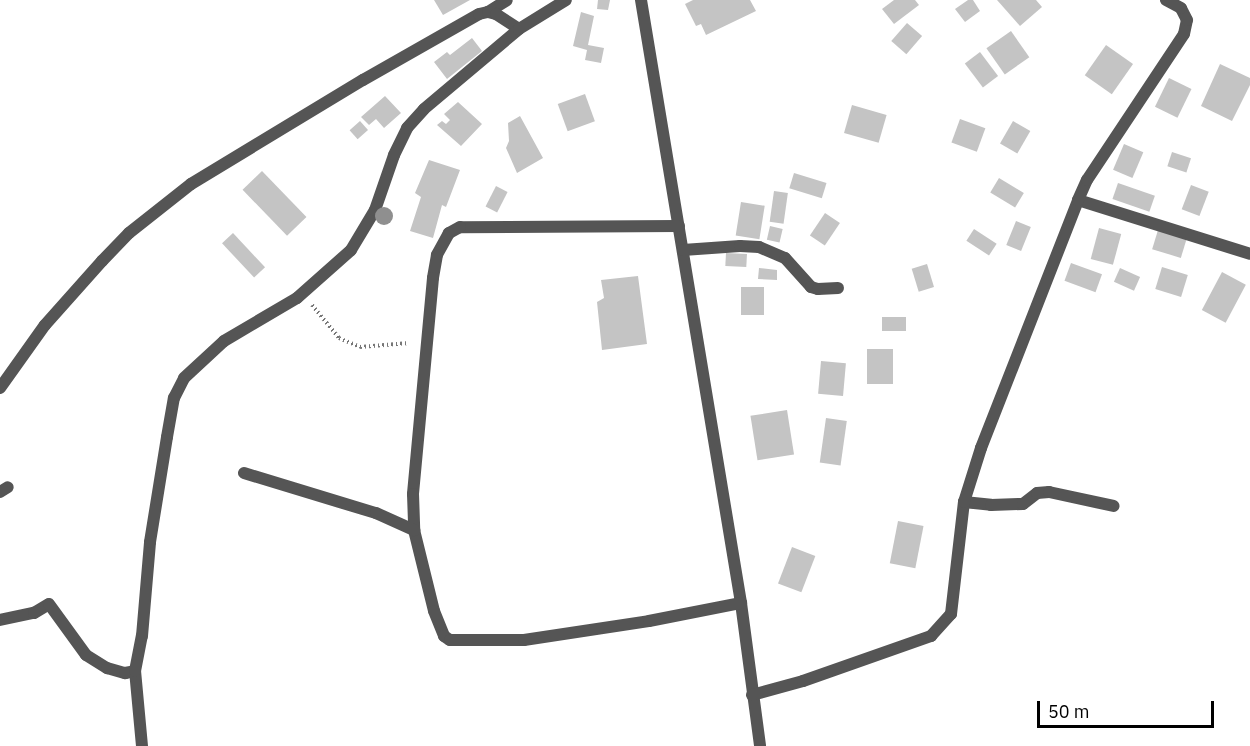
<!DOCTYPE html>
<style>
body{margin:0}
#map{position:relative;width:1250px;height:746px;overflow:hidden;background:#fff;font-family:"IBM Plex Sans",sans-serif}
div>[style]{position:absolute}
.building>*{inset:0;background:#c4c4c4;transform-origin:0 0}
.path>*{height:4px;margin-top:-2px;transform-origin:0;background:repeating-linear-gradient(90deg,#777 0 1.5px,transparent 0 4.5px)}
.minor>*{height:12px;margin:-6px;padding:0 6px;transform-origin:6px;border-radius:6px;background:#555}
.trees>*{width:18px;height:18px;margin:-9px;border-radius:50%;background:#8f8f8f}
span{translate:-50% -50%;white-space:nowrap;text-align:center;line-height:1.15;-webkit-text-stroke:4.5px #fff;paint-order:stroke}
.scale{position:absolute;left:1037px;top:701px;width:177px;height:27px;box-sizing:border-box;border:3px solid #000;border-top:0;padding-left:8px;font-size:18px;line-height:21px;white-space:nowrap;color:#000;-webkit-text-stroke:4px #fff;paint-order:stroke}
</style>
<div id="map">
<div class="building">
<div style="clip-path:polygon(434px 0,470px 0,443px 15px)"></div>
<div style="clip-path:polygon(598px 0,610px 0,608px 10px,597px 9px)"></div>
<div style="clip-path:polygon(693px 0,750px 0,756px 11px,706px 35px,701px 24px,696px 26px,685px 4px)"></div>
<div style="clip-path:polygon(894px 0,915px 0,919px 5px,894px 24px,882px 9px)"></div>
<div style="clip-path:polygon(968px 0,973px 0,980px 11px,965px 22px,955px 9px)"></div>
<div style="clip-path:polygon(997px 0,1036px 0,1042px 7px,1020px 26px)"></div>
<div style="clip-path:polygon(581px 12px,594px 16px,588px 45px,604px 48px,601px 63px,585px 60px,587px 50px,573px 46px)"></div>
<div style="left:907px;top:23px;width:20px;height:24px;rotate:41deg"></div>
<div style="left:1011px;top:31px;width:32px;height:30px;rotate:55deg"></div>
<div style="clip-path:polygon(472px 38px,482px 51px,447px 79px,434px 62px,447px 52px,450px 55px)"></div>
<div style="left:1106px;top:45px;width:33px;height:37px;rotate:35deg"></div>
<div style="left:980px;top:52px;width:30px;height:19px;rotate:53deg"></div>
<div style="clip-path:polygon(1220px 64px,1250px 78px,1250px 85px,1232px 121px,1201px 106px)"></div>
<div style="left:1169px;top:78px;width:25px;height:32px;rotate:26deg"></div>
<div style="left:585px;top:94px;width:29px;height:29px;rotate:70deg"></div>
<div style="clip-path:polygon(385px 96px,401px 113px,384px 128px,376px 119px,369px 125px,361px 117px)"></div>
<div style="clip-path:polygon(458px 102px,482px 124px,461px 146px,437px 125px,442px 121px,446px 124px,450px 120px,444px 114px)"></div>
<div style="left:852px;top:105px;width:36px;height:29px;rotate:16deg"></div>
<div style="clip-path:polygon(520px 116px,543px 158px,517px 173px,506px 148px,509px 141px,508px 123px)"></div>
<div style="left:960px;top:119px;width:27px;height:25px;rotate:20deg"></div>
<div style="left:360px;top:121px;width:12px;height:14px;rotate:48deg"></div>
<div style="left:1013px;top:121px;width:20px;height:26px;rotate:30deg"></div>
<div style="left:1124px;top:144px;width:21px;height:28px;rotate:23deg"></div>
<div style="left:1172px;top:152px;width:20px;height:15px;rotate:18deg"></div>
<div style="clip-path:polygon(429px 160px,460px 170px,446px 207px,442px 205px,433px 238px,410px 231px,421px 197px,415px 193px)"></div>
<div style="left:262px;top:171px;width:64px;height:27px;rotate:46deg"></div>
<div style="left:794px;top:173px;width:34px;height:16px;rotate:17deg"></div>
<div style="left:999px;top:178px;width:29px;height:17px;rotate:31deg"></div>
<div style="left:1118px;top:183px;width:39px;height:17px;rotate:19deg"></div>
<div style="left:1191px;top:185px;width:19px;height:26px;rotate:21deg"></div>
<div style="left:496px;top:186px;width:13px;height:23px;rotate:27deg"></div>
<div style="left:774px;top:191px;width:14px;height:31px;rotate:8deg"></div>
<div style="left:741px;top:202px;width:24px;height:34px;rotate:9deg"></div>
<div style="left:825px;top:213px;width:18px;height:27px;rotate:34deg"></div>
<div style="left:1016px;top:221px;width:16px;height:26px;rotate:22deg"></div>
<div style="left:770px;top:226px;width:13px;height:14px;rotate:13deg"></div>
<div style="left:1099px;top:228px;width:23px;height:32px;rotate:15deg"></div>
<div style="left:974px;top:229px;width:27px;height:14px;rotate:33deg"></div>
<div style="left:1158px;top:230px;width:30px;height:20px;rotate:17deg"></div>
<div style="left:233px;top:233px;width:47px;height:15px;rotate:47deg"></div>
<div style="left:726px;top:253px;width:21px;height:13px;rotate:3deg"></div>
<div style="left:1071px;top:263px;width:33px;height:19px;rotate:20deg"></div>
<div style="left:927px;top:264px;width:24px;height:16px;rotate:73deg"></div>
<div style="left:1162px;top:267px;width:27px;height:23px;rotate:17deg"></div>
<div style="clip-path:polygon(759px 268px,777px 270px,777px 280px,758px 279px)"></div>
<div style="left:1120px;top:268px;width:22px;height:15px;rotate:24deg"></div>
<div style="left:1222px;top:272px;width:27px;height:43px;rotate:28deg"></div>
<div style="clip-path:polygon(638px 276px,647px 344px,602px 350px,597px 302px,604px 298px,601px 280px)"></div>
<div style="left:741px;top:287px;width:23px;height:28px"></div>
<div style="left:882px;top:317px;width:24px;height:14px"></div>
<div style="left:867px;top:349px;width:26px;height:35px"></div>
<div style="left:821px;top:361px;width:25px;height:33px;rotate:5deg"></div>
<div style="left:787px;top:410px;width:45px;height:37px;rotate:81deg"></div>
<div style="left:826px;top:418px;width:21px;height:45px;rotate:8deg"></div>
<div style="left:898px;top:521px;width:26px;height:43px;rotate:11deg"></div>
<div style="left:792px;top:547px;width:25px;height:39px;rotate:21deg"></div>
</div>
<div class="path">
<div style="left:312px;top:305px;width:43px;rotate:50.7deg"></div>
<div style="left:339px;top:338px;width:23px;rotate:23deg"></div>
<div style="left:360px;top:347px;width:49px;rotate:-4.7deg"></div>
</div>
<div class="minor">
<div style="left:641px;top:0;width:611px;rotate:80.58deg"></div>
<div style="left:741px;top:603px;width:144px;rotate:82.4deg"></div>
<div style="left:488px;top:12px;width:22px;rotate:-32deg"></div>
<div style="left:1078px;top:200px;width:180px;rotate:17.4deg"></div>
<div style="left:679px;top:226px;width:219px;rotate:179.7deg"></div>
<div style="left:460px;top:227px;width:13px;rotate:151deg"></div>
<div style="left:449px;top:233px;width:25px;rotate:119deg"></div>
<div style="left:437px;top:255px;width:23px;rotate:100deg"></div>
<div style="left:433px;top:278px;width:217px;rotate:95.3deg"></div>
<div style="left:413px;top:494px;width:36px;rotate:88deg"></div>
<div style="left:414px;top:530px;width:83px;rotate:76.1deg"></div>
<div style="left:434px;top:611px;width:27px;rotate:68deg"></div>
<div style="left:444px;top:636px;width:7px;rotate:34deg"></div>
<div style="left:450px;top:640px;width:74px"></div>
<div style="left:524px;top:640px;width:126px;rotate:-8.6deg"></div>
<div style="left:649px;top:621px;width:94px;rotate:-11.1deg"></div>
<div style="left:683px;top:250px;width:57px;rotate:-4deg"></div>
<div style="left:740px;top:246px;width:19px;rotate:3deg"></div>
<div style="left:759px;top:247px;width:28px;rotate:23deg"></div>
<div style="left:785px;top:258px;width:39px;rotate:48deg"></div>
<div style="left:811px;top:287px;width:7px;rotate:16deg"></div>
<div style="left:818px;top:289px;width:20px;rotate:-3deg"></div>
<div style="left:0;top:388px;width:77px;rotate:-54.5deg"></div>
<div style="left:45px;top:325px;width:86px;rotate:-48.3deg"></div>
<div style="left:102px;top:261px;width:39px;rotate:-46deg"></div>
<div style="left:129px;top:233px;width:79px;rotate:-38.3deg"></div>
<div style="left:191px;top:184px;width:201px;rotate:-31.2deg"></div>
<div style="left:363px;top:80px;width:133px;rotate:-29.6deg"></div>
<div style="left:479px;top:14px;width:9px;rotate:-13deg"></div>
<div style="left:488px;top:12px;width:8px;rotate:14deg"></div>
<div style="left:496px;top:14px;width:27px;rotate:33deg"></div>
<div style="left:244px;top:473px;width:138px;rotate:16.9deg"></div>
<div style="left:376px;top:513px;width:42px;rotate:24.1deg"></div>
<div style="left:0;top:492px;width:9px;rotate:-32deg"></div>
<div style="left:964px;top:502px;width:27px;rotate:6deg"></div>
<div style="left:991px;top:505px;width:32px;rotate:-2deg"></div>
<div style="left:1023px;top:504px;width:18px;rotate:-38deg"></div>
<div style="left:1037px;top:493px;width:12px;rotate:-5deg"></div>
<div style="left:1049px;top:492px;width:66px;rotate:12.2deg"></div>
<div style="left:0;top:620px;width:35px;rotate:-12deg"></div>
<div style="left:34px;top:613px;width:17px;rotate:-31deg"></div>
<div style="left:49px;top:604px;width:63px;rotate:54deg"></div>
<div style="left:86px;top:655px;width:25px;rotate:32deg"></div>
<div style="left:107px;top:668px;width:19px;rotate:16deg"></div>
<div style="left:125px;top:673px;width:10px;rotate:-11deg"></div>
<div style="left:752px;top:695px;width:53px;rotate:-15.4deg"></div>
<div style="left:803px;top:681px;width:136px;rotate:-19.4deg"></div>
<div style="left:931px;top:636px;width:30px;rotate:-48deg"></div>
<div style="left:951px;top:614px;width:113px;rotate:-83.4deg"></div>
<div style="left:964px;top:502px;width:57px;rotate:-72.5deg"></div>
<div style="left:981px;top:448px;width:266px;rotate:-68.6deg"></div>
<div style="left:1078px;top:200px;width:22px;rotate:-66deg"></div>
<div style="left:1087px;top:180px;width:175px;rotate:-56.4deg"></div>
<div style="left:1184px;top:34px;width:14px;rotate:-78deg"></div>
<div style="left:1187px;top:20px;width:13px;rotate:-117deg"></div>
<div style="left:1181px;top:8px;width:17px;rotate:-152deg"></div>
<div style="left:142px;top:746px;width:75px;rotate:-95.3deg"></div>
<div style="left:135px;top:671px;width:36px;rotate:-79deg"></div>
<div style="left:142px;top:636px;width:94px;rotate:-85.1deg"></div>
<div style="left:150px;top:542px;width:106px;rotate:-80.8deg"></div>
<div style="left:167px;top:437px;width:40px;rotate:-80deg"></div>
<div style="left:174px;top:398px;width:22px;rotate:-63deg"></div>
<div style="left:184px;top:378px;width:54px;rotate:-42.8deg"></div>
<div style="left:224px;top:341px;width:85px;rotate:-30.5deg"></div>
<div style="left:297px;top:298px;width:72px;rotate:-41.6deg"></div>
<div style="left:351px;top:250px;width:47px;rotate:-59deg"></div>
<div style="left:375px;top:210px;width:58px;rotate:-70.9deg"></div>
<div style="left:394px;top:155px;width:30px;rotate:-64deg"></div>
<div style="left:407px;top:128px;width:25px;rotate:-48deg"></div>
<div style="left:424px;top:109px;width:124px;rotate:-40.1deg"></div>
<div style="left:519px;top:29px;width:55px;rotate:-31.7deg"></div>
</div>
<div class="trees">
<div style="left:384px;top:216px"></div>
</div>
<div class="scale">50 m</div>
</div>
